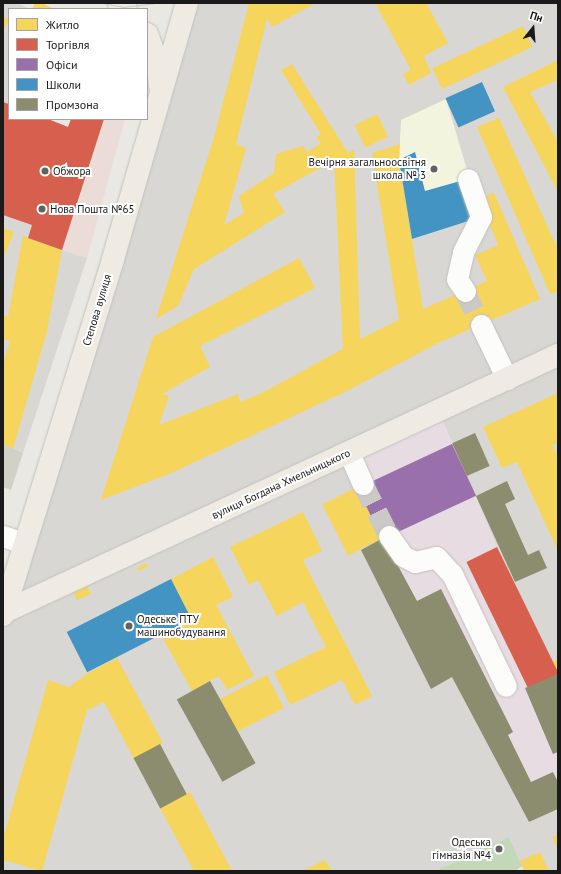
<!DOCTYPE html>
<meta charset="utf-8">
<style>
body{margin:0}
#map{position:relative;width:561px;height:874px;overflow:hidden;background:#e9e8e3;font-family:"PT Sans",sans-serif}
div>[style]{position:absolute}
.residential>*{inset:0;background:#d8d7d4}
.commercial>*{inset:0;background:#ebdcd8}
.industrial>*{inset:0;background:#e7dce1}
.education>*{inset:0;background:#f3f4dd}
.construction>*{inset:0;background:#d1d2c5}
.forest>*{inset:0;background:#c2d8b9}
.homes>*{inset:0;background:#f6d55c;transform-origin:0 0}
.shops>*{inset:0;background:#d6604d;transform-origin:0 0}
.offices>*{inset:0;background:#9970ab;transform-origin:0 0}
.schools>*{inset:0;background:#4393c3;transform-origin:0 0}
.industry>*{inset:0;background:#8c8c6e;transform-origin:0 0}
.minor-tunnel>*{height:21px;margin-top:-10.5px;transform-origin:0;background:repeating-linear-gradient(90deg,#cac9c5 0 21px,transparent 0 31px)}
.roads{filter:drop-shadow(0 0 1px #c1c1bf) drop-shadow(0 0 1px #c1c1bf)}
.minor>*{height:21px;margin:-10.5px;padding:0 10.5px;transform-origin:10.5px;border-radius:10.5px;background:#fcfcfb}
.major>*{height:22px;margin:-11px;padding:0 11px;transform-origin:11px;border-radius:11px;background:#efebe3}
.tram>*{height:1px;margin:-0.5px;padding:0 0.5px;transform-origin:0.5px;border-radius:0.5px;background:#c9c9c8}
.dots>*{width:11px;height:11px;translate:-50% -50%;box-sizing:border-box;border:2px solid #fff;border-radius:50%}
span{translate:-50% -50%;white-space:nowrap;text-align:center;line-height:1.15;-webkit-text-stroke:4px #fff;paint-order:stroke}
.poi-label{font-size:11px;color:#1a1a1a}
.right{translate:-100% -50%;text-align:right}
.left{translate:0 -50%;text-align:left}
.street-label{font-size:11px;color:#1a1a1a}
.frame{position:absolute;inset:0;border:4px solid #1a1a1a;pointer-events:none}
.legend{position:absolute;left:8px;top:8px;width:140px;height:112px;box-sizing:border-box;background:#fff;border:1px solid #a3a3a3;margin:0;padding:5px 7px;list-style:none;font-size:12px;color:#1a1a1a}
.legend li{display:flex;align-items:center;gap:8px;height:20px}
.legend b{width:20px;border:1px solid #a3a3a3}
.north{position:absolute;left:513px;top:8px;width:40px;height:40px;-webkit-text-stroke:3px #fff;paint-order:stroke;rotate:17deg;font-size:11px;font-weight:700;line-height:16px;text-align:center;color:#1a1a1a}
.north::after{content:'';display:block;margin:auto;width:14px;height:18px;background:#1a1a1a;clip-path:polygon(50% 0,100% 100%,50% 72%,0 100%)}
</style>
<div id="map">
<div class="residential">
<div style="clip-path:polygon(3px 3px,17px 3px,30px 9px,9px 9px,9px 104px,3px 102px)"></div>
<div style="clip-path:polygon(189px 3px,558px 3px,558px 353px,7px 607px)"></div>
<div style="clip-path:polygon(3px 194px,38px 208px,28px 238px,87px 258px,23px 453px,3px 444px)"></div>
<div style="clip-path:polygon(558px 357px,558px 674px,497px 547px,439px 412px)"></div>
<div style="clip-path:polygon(344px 458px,529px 822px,558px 809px,558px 871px,524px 871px,509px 837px,435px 871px,3px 871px,3px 623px)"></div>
</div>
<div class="commercial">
<div style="clip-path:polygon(3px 102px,9px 104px,9px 119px,48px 119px,68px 127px,71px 119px,125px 119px,87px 258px,28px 238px,32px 225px,3px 215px)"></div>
</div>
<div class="industrial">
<div style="clip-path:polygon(439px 412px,497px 547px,558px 674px,558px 809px,529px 822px,344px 458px)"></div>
</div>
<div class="education">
<div style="clip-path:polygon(446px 99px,481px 217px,412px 239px,399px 160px,401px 120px)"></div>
</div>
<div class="construction">
<div style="clip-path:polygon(3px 444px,23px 453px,11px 490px,3px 487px)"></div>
</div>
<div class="forest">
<div style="clip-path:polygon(509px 837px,522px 866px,515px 871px,435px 871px)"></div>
</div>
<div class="homes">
<div style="clip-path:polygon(35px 3px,42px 3px,54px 9px,32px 9px)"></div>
<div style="clip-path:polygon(249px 3px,316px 3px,272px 27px,267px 19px,236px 144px,246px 148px,224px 225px,244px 213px,239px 196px,274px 173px,276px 154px,303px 146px,307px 152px,321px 143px,316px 138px,321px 134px,281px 70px,292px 64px,348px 153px,354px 149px,360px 339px,399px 320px,372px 153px,400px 144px,399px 160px,423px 309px,487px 281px,475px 255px,498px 245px,479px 198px,494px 193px,540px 299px,438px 343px,347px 391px,251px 436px,169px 474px,101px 500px,153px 337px,299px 258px,315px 288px,200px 346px,210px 367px,162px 394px,169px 396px,159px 425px,238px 394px,240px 402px,262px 393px,343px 349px,334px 160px,273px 194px,285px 212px,194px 269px,178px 306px,156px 319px,214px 137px)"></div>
<div style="clip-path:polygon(375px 3px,426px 3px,448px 43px,424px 56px,431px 73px,409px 85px,403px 74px,411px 70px)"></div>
<div style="left:3px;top:16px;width:7px;height:43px;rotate:27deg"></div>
<div style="left:523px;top:26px;width:23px;height:100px;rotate:65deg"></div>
<div style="clip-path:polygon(558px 60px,558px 80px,530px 92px,558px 142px,558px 192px,503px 87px)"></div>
<div style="left:377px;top:114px;width:25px;height:25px;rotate:64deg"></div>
<div style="clip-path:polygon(499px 118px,558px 250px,558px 291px,550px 294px,477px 127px)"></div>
<div style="clip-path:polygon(3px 228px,14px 232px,3px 259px)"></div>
<div style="clip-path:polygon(23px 236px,62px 250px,47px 331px,13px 449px,3px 444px,3px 364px,10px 341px,3px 339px,3px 315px,8px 317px)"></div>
<div style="clip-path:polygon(558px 393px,558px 443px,552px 445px,558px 458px,558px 551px,517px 462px,502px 468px,483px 427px)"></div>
<div style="left:357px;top:487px;width:57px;height:39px;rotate:63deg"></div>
<div style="clip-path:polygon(303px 512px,322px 551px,303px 560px,372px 696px,355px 705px,342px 680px,290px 705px,274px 672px,326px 647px,303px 602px,277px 616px,258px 580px,249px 585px,230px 547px)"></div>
<div style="clip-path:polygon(213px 557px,233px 597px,216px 605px,254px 676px,227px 690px,219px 676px,192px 691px,161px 635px,191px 619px,171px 579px)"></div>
<div style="left:146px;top:563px;width:4px;height:10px;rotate:63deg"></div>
<div style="clip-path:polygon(87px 586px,91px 594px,77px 600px,74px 593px)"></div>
<div style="clip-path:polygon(117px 658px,163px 743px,134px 759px,104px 702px,87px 710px,42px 871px,3px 860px,3px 839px,48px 680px,69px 687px,88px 673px)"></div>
<div style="clip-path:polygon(558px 659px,558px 674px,552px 662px)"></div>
<div style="left:267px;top:675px;width:37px;height:53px;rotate:63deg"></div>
<div style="clip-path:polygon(190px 792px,232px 871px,194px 871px,160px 808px)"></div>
<div style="clip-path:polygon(558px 834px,558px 850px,552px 837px)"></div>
<div style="clip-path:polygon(540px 852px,549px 871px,524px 871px,520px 861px)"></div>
<div style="clip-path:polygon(325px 860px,332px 871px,302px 871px)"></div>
</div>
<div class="shops">
<div style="clip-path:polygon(3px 102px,9px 104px,9px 119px,48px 119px,68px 127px,71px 119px,104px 119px,62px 250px,28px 238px,32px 225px,3px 215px)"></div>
<div style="left:497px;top:547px;width:141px;height:34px;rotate:64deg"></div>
</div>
<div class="offices">
<div style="left:452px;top:444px;width:57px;height:104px;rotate:65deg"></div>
</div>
<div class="schools">
<div style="left:482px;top:82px;width:32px;height:40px;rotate:66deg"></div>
<div style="clip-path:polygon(415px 152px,425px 191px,471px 178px,481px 217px,412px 239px,399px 160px)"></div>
<div style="left:171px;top:579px;width:45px;height:117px;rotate:63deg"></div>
</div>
<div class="industry">
<div style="left:475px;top:433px;width:36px;height:25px;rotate:66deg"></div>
<div style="clip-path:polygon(507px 481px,515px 499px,505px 504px,528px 555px,539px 550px,547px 568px,515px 582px,476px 496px)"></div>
<div style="clip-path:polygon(383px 538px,417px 601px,441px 589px,513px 732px,508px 735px,531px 782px,553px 772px,558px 782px,558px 809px,529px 822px,452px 677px,431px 689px,361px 550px)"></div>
<div style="clip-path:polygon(558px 674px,558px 752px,553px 754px,525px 688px)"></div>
<div style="left:210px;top:681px;width:94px;height:38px;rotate:61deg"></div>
<div style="left:160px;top:744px;width:57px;height:30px;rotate:62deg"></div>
</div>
<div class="minor-tunnel">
<div style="left:465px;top:291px;width:38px;rotate:65deg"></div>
<div style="left:363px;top:484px;width:58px;rotate:63.4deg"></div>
</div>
<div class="roads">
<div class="minor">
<div style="left:465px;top:291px;width:14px;rotate:-124deg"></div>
<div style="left:457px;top:279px;width:28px;rotate:-77deg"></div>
<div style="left:463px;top:252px;width:39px;rotate:-63deg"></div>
<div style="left:481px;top:217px;width:40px;rotate:-108.9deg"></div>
<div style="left:481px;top:325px;width:60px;rotate:64.3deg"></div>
<div style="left:349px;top:453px;width:34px;rotate:66deg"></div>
<div style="left:3px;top:536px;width:23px;rotate:20deg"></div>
<div style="left:389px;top:536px;width:24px;rotate:55deg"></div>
<div style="left:403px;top:556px;width:13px;rotate:27deg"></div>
<div style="left:415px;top:562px;width:22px;rotate:-13deg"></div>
<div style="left:436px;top:557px;width:23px;rotate:47deg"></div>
<div style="left:452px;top:574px;width:124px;rotate:64.3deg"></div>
</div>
<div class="major">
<div style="left:119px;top:3px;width:9px;rotate:41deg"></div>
<div style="left:147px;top:34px;width:32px;rotate:70deg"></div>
<div style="left:158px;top:64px;width:21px;rotate:85deg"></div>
<div style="left:4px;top:612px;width:611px;rotate:-24.89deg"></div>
<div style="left:3px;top:615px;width:373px;rotate:-72.8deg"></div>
<div style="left:113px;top:259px;width:266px;rotate:-73.9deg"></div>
</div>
</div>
<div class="tram">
<div style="left:103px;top:3px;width:20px;rotate:11deg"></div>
<div style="left:123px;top:7px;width:31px;rotate:-7deg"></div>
</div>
<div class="dots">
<div style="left:434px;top:169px;background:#626260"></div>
<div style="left:45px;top:171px;background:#626260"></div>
<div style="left:42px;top:209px;background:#626260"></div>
<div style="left:129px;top:626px;background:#626260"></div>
<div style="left:499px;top:849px;background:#626260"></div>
</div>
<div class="poi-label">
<span class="right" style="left:426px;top:169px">Вечірня загальноосвітня<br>школа № 3</span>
<span class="left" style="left:53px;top:171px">Обжора</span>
<span class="left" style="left:50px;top:209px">Нова Пошта №65</span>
<span class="left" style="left:137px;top:626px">Одеське ПТУ<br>машинобудування</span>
<span class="right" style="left:491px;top:849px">Одеська<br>гімназія №4</span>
</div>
<div class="street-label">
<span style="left:97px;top:310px;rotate:-73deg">Степова вулиця</span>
<span style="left:281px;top:484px;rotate:-25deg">вулиця Богдана Хмельницького</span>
</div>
<div class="frame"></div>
<ul class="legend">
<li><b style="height:11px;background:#f6d55c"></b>Житло</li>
<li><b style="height:11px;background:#d6604d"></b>Торгівля</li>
<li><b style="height:11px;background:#9970ab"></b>Офіси</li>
<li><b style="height:11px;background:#4393c3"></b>Школи</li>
<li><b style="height:11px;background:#8c8c6e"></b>Промзона</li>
</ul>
<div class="north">Пн</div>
</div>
